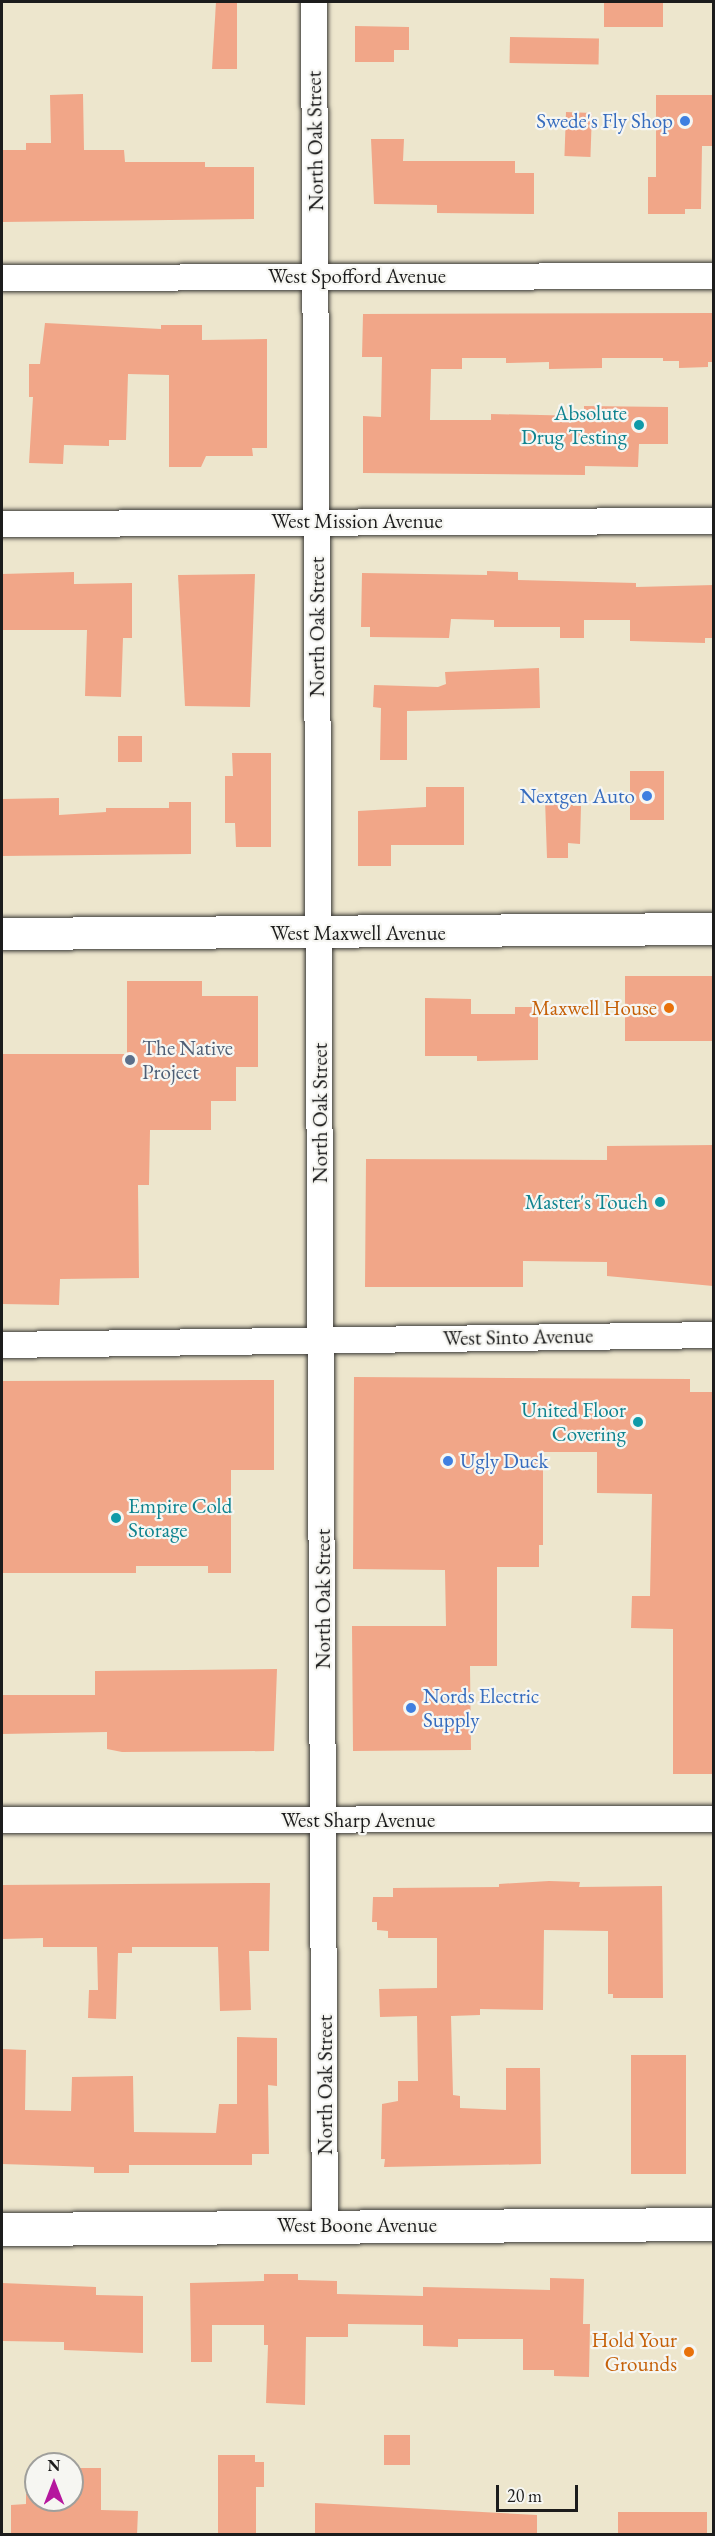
<!DOCTYPE html>
<style>
body{margin:0}
#map{position:relative;width:715px;height:2536px;overflow:hidden;background:#ede6cd;font-family:"EB Garamond",serif}
div>[style]{position:absolute}
.building>*{inset:0;background:#f1a688;transform-origin:0 0}
.roads{filter:drop-shadow(0 0 2px #3b3a37) drop-shadow(0 0 2px #3b3a37)}
.minor>*{height:26px;margin:-13px;padding:0 13px;transform-origin:13px;border-radius:13px;background:#fff}
.tertiary>*{height:32px;margin:-16px;padding:0 16px;transform-origin:16px;border-radius:16px;background:#fff}
.secondary>*{height:33px;margin:-16.5px;padding:0 16.5px;transform-origin:16.5px;border-radius:16.5px;background:#fff}
.dots>*{width:16px;height:16px;translate:-50% -50%;box-sizing:border-box;border:3px solid #f6f6f2;border-radius:50%}
span{translate:-50% -50%;white-space:nowrap;text-align:center;line-height:1.15;-webkit-text-stroke:4.5px #f6f6f2;paint-order:stroke}
.shop-label{font-size:21px;color:#366cbe}
.right{translate:-100% -50%;text-align:right}
.left{translate:0 -50%;text-align:left}
.street-label{font-size:21px;color:#1c1c1c}
.culture-label{font-size:21px;color:#0d838f}
.food-label{font-size:21px;color:#c56008}
.service-label{font-size:21px;color:#4e5e75}
.frame{position:absolute;inset:0;border:3px solid #1c1c1c;pointer-events:none}
.north{position:absolute;left:24px;top:2452px;width:60px;height:60px;box-sizing:border-box;background:#f6f6f2;border:2px solid #9f9f9c;border-radius:50%;rotate:0deg;font-size:16px;font-weight:700;line-height:24px;text-align:center;color:#1c1c1c}
.north::after{content:'';display:block;margin:auto;width:21px;height:27px;background:#b5179e;clip-path:polygon(50% 0,100% 100%,50% 72%,0 100%)}
.scale{position:absolute;left:496px;top:2485px;width:82px;height:27px;box-sizing:border-box;border:3px solid #1c1c1c;border-top:0;padding-left:8px;font-size:18px;line-height:21px;white-space:nowrap;color:#1c1c1c;-webkit-text-stroke:4px #f6f6f2;paint-order:stroke}
</style>
<div id="map">
<div class="building">
<div style="clip-path:polygon(216px 2px,237px 2px,237px 69px,212px 69px)"></div>
<div style="left:604px;top:2px;width:59px;height:25px"></div>
<div style="clip-path:polygon(355px 26px,409px 27px,409px 50px,394px 50px,394px 62px,355px 62px)"></div>
<div style="left:510px;top:37px;width:89px;height:26px;rotate:1deg"></div>
<div style="clip-path:polygon(83px 94px,84px 150px,124px 150px,125px 162px,205px 162px,205px 167px,254px 167px,254px 219px,2px 222px,2px 150px,26px 150px,26px 143px,51px 143px,50px 95px)"></div>
<div style="clip-path:polygon(656px 95px,714px 95px,714px 146px,702px 146px,701px 209px,685px 209px,685px 214px,648px 214px,648px 177px,656px 177px)"></div>
<div style="left:566px;top:112px;width:26px;height:44px;rotate:2deg"></div>
<div style="clip-path:polygon(371px 139px,404px 139px,403px 161px,515px 161px,515px 173px,534px 173px,534px 214px,437px 213px,437px 205px,374px 204px)"></div>
<div style="clip-path:polygon(714px 313px,714px 362px,708px 362px,708px 367px,679px 368px,679px 361px,663px 361px,663px 358px,602px 358px,602px 368px,549px 369px,549px 362px,506px 363px,506px 358px,462px 358px,462px 369px,431px 369px,430px 420px,491px 420px,491px 414px,584px 416px,584px 406px,668px 407px,668px 444px,639px 444px,638px 467px,585px 466px,585px 475px,363px 473px,363px 416px,381px 417px,382px 357px,362px 357px,363px 314px)"></div>
<div style="clip-path:polygon(45px 323px,161px 329px,161px 325px,202px 325px,202px 340px,267px 339px,267px 448px,252px 448px,253px 456px,206px 456px,201px 467px,169px 467px,169px 375px,128px 374px,126px 440px,109px 440px,109px 446px,64px 445px,63px 464px,29px 463px,33px 397px,29px 397px,29px 364px,40px 364px)"></div>
<div style="clip-path:polygon(487px 571px,518px 572px,518px 580px,636px 583px,636px 587px,714px 585px,714px 638px,705px 638px,705px 643px,630px 641px,630px 620px,584px 620px,584px 638px,560px 638px,560px 627px,494px 627px,494px 620px,451px 619px,449px 638px,370px 637px,370px 627px,361px 627px,362px 573px,487px 575px)"></div>
<div style="clip-path:polygon(74px 572px,74px 584px,132px 583px,132px 638px,123px 638px,121px 697px,85px 696px,87px 630px,2px 630px,2px 574px)"></div>
<div style="clip-path:polygon(255px 574px,250px 707px,185px 706px,178px 575px)"></div>
<div style="clip-path:polygon(539px 668px,540px 708px,407px 711px,407px 760px,380px 760px,381px 708px,373px 707px,374px 685px,438px 687px,446px 684px,445px 672px)"></div>
<div style="left:118px;top:736px;width:24px;height:26px"></div>
<div style="clip-path:polygon(232px 753px,271px 753px,271px 847px,236px 847px,235px 823px,225px 823px,225px 776px,233px 776px)"></div>
<div style="left:664px;top:771px;width:49px;height:34px;rotate:90deg"></div>
<div style="clip-path:polygon(426px 787px,464px 787px,464px 845px,391px 845px,391px 866px,358px 866px,358px 811px,426px 807px)"></div>
<div style="clip-path:polygon(59px 798px,59px 815px,106px 812px,106px 808px,169px 808px,169px 802px,191px 802px,191px 854px,2px 856px,2px 799px)"></div>
<div style="clip-path:polygon(545px 799px,573px 799px,573px 806px,581px 806px,580px 844px,568px 843px,568px 858px,547px 858px)"></div>
<div style="left:625px;top:976px;width:89px;height:65px"></div>
<div style="clip-path:polygon(127px 981px,202px 981px,202px 996px,258px 996px,258px 1067px,236px 1067px,236px 1101px,211px 1101px,211px 1130px,150px 1130px,149px 1185px,138px 1185px,139px 1278px,60px 1279px,59px 1305px,2px 1304px,2px 1054px,127px 1054px)"></div>
<div style="clip-path:polygon(425px 998px,471px 999px,471px 1014px,515px 1014px,515px 1007px,538px 1007px,538px 1060px,477px 1061px,477px 1056px,425px 1056px)"></div>
<div style="clip-path:polygon(714px 1145px,713px 1286px,607px 1276px,607px 1262px,523px 1261px,523px 1287px,365px 1287px,366px 1159px,607px 1160px,607px 1146px)"></div>
<div style="clip-path:polygon(354px 1377px,690px 1379px,690px 1392px,714px 1392px,714px 1774px,673px 1774px,673px 1629px,631px 1628px,632px 1596px,650px 1596px,652px 1494px,597px 1493px,597px 1452px,543px 1452px,543px 1545px,539px 1545px,539px 1567px,497px 1567px,497px 1666px,470px 1666px,471px 1750px,353px 1751px,352px 1626px,446px 1626px,445px 1570px,353px 1569px)"></div>
<div style="clip-path:polygon(274px 1380px,274px 1470px,231px 1470px,231px 1573px,208px 1573px,208px 1566px,136px 1566px,136px 1573px,2px 1573px,2px 1381px)"></div>
<div style="clip-path:polygon(277px 1669px,274px 1751px,122px 1752px,107px 1749px,107px 1732px,2px 1734px,2px 1695px,95px 1695px,95px 1671px)"></div>
<div style="clip-path:polygon(549px 1881px,580px 1882px,579px 1887px,662px 1886px,663px 1998px,613px 1998px,613px 1994px,608px 1994px,608px 1931px,544px 1930px,543px 2010px,480px 2009px,480px 2015px,451px 2016px,453px 2095px,460px 2096px,460px 2108px,506px 2110px,506px 2068px,540px 2068px,541px 2164px,384px 2167px,385px 2159px,381px 2159px,382px 2104px,398px 2101px,398px 2081px,418px 2081px,417px 2016px,380px 2017px,379px 1989px,437px 1988px,437px 1938px,388px 1938px,388px 1931px,377px 1930px,377px 1922px,372px 1922px,373px 1897px,393px 1897px,393px 1888px,499px 1887px,499px 1884px)"></div>
<div style="clip-path:polygon(270px 1883px,269px 1951px,249px 1951px,251px 2010px,220px 2011px,218px 1947px,132px 1947px,132px 1953px,118px 1953px,116px 2019px,88px 2018px,89px 1990px,98px 1990px,97px 1947px,43px 1947px,43px 1938px,2px 1939px,2px 1885px)"></div>
<div style="clip-path:polygon(237px 2037px,277px 2038px,277px 2086px,268px 2085px,269px 2154px,252px 2154px,252px 2165px,129px 2165px,129px 2173px,94px 2173px,94px 2167px,2px 2164px,2px 2049px,26px 2050px,25px 2110px,71px 2111px,72px 2077px,133px 2076px,134px 2132px,216px 2133px,219px 2104px,237px 2104px)"></div>
<div style="left:631px;top:2055px;width:55px;height:119px"></div>
<div style="clip-path:polygon(264px 2274px,298px 2274px,298px 2280px,337px 2281px,337px 2294px,423px 2296px,423px 2287px,550px 2290px,550px 2278px,584px 2279px,583px 2324px,590px 2324px,589px 2377px,554px 2376px,554px 2370px,523px 2370px,523px 2339px,458px 2339px,458px 2347px,423px 2346px,423px 2325px,348px 2324px,348px 2337px,306px 2337px,305px 2405px,266px 2403px,268px 2345px,264px 2345px,264px 2325px,212px 2325px,212px 2362px,191px 2362px,191px 2354px,190px 2283px,264px 2281px)"></div>
<div style="clip-path:polygon(2px 2283px,96px 2287px,96px 2295px,143px 2296px,143px 2353px,64px 2350px,64px 2342px,2px 2341px)"></div>
<div style="left:384px;top:2435px;width:26px;height:30px"></div>
<div style="clip-path:polygon(218px 2455px,255px 2455px,255px 2462px,264px 2462px,264px 2487px,256px 2487px,256px 2535px,218px 2535px)"></div>
<div style="clip-path:polygon(72px 2468px,101px 2468px,101px 2510px,138px 2511px,137px 2535px,11px 2535px,11px 2505px,26px 2504px,26px 2494px,36px 2494px,36px 2500px,72px 2500px)"></div>
<div style="clip-path:polygon(315px 2503px,537px 2515px,537px 2535px,315px 2535px)"></div>
<div style="left:618px;top:2512px;width:89px;height:23px"></div>
</div>
<div class="roads">
<div class="minor">
<div style="left:314px;top:2px;width:2223px;rotate:89.72deg"></div>
<div style="left:2px;top:278px;width:712px;rotate:-0.16deg"></div>
<div style="left:2px;top:524px;width:712px;rotate:-0.24deg"></div>
<div style="left:2px;top:1345px;width:712px;rotate:-0.8deg"></div>
<div style="left:2px;top:1820px;width:712px;rotate:-0.08deg"></div>
</div>
<div class="tertiary">
<div style="left:2px;top:934px;width:712px;rotate:-0.4deg"></div>
</div>
<div class="secondary">
<div style="left:2px;top:2229px;width:712px;rotate:-0.4deg"></div>
</div>
</div>
<div class="dots">
<div style="left:685px;top:121px;background:#3f7fe0"></div>
<div style="left:639px;top:425px;background:#0f9aa8"></div>
<div style="left:647px;top:796px;background:#3f7fe0"></div>
<div style="left:669px;top:1008px;background:#e8710a"></div>
<div style="left:130px;top:1060px;background:#5c6f8a"></div>
<div style="left:660px;top:1202px;background:#0f9aa8"></div>
<div style="left:638px;top:1422px;background:#0f9aa8"></div>
<div style="left:448px;top:1461px;background:#3f7fe0"></div>
<div style="left:116px;top:1518px;background:#0f9aa8"></div>
<div style="left:411px;top:1708px;background:#3f7fe0"></div>
<div style="left:689px;top:2352px;background:#e8710a"></div>
</div>
<div class="shop-label">
<span class="right" style="left:673px;top:121px">Swede's Fly Shop</span>
<span class="right" style="left:635px;top:796px">Nextgen Auto</span>
<span class="left" style="left:460px;top:1461px">Ugly Duck</span>
<span class="left" style="left:423px;top:1708px">Nords Electric<br>Supply</span>
</div>
<div class="street-label">
<span style="left:315px;top:141px;rotate:-91deg">North Oak Street</span>
<span style="left:357px;top:276px">West Spofford Avenue</span>
<span style="left:357px;top:521px">West Mission Avenue</span>
<span style="left:317px;top:627px;rotate:-90deg">North Oak Street</span>
<span style="left:358px;top:933px">West Maxwell Avenue</span>
<span style="left:320px;top:1113px;rotate:-90deg">North Oak Street</span>
<span style="left:518px;top:1337px;rotate:-1deg">West Sinto Avenue</span>
<span style="left:323px;top:1599px;rotate:-90deg">North Oak Street</span>
<span style="left:358px;top:1820px">West Sharp Avenue</span>
<span style="left:325px;top:2085px;rotate:-90deg">North Oak Street</span>
<span style="left:357px;top:2225px">West Boone Avenue</span>
</div>
<div class="culture-label">
<span class="right" style="left:627px;top:425px">Absolute<br>Drug Testing</span>
<span class="right" style="left:648px;top:1202px">Master's Touch</span>
<span class="right" style="left:626px;top:1422px">United Floor<br>Covering</span>
<span class="left" style="left:128px;top:1518px">Empire Cold<br>Storage</span>
</div>
<div class="food-label">
<span class="right" style="left:657px;top:1008px">Maxwell House</span>
<span class="right" style="left:677px;top:2352px">Hold Your<br>Grounds</span>
</div>
<div class="service-label">
<span class="left" style="left:142px;top:1060px">The Native<br>Project</span>
</div>
<div class="frame"></div>
<div class="north">N</div>
<div class="scale">20 m</div>
</div>
